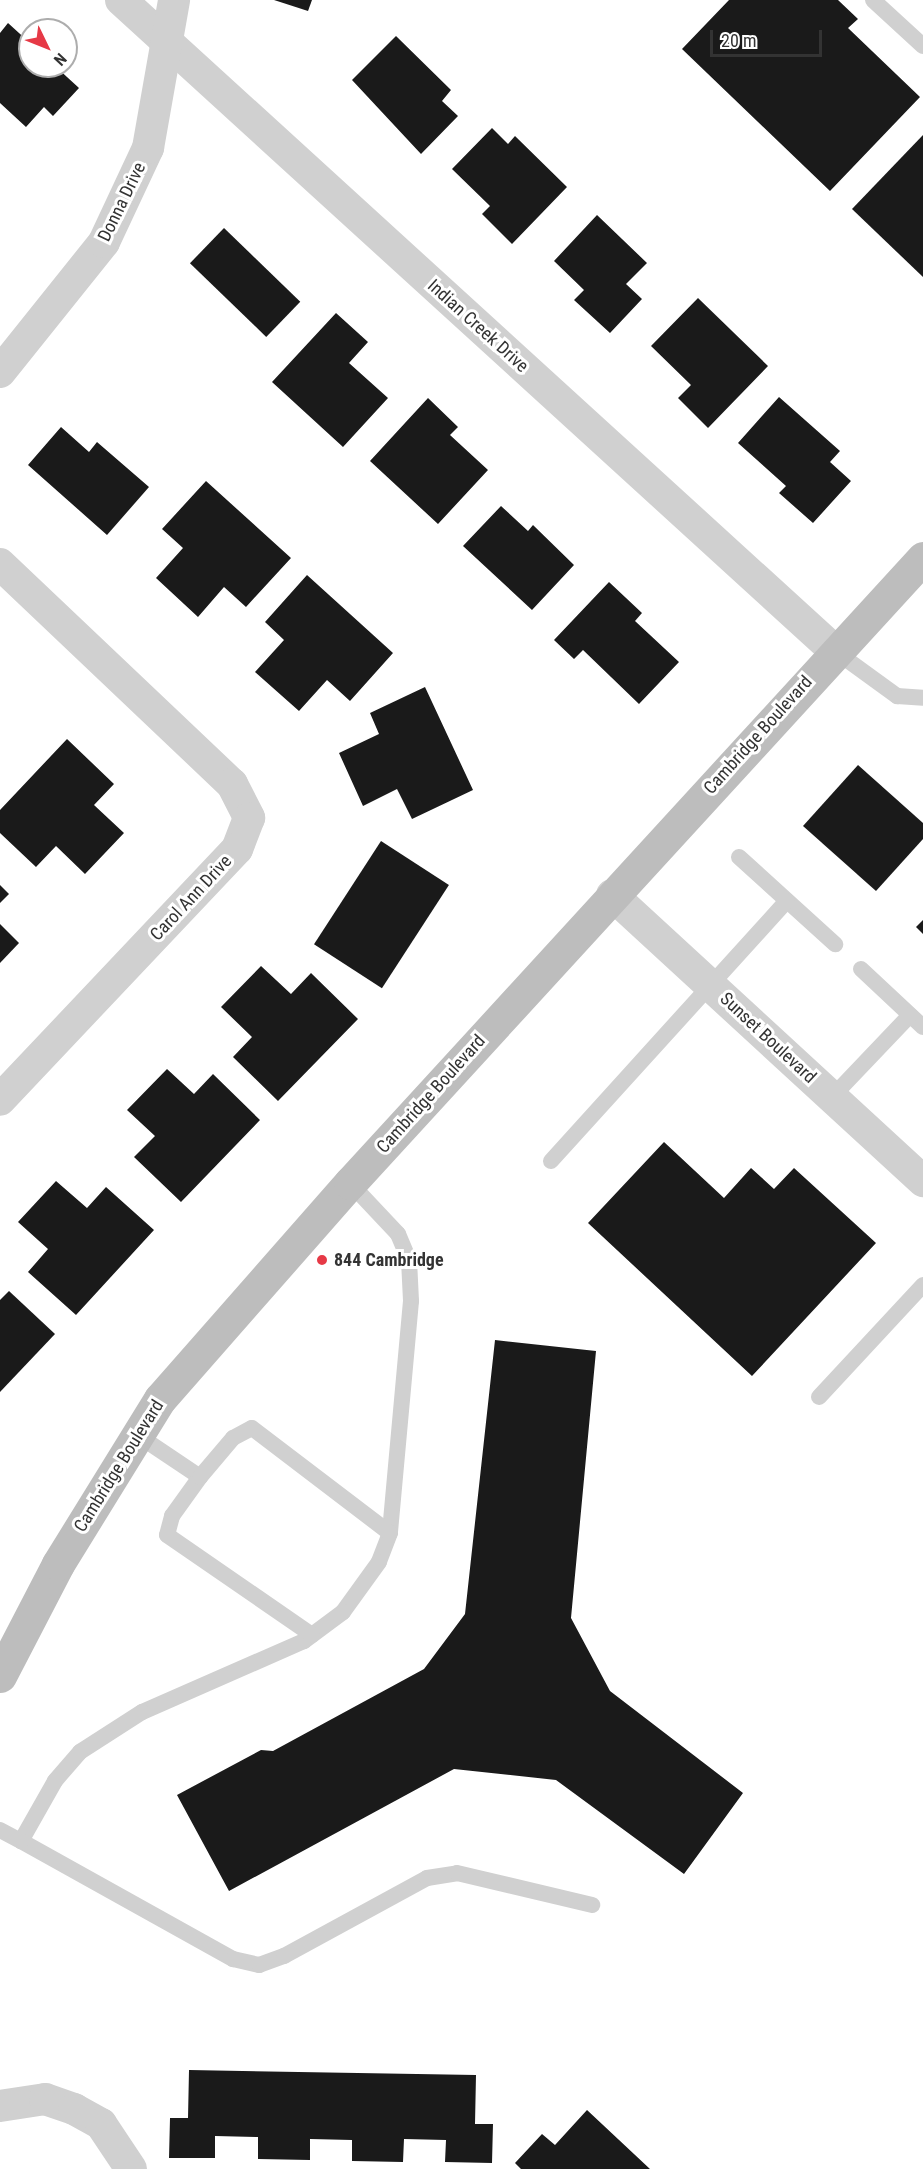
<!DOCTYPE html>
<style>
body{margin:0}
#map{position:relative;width:923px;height:2169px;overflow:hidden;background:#fff;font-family:"Roboto Condensed",sans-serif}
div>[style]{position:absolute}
.building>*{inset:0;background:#1a1a1a;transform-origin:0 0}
.lane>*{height:16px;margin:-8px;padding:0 8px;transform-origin:8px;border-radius:8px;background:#d0d0d0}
.street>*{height:32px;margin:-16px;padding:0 16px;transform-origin:16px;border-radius:16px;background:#d0d0d0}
.secondary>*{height:33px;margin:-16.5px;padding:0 16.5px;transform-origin:16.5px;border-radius:16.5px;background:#bdbdbd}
.dots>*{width:16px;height:16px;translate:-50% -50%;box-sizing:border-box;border:3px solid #fff;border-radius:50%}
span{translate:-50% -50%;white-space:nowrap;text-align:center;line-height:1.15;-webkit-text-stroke:6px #fff;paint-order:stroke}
.street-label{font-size:18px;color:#333}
.poi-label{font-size:18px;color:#333;font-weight:700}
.left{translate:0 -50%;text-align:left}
.north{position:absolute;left:18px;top:18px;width:60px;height:60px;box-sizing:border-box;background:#fff;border:2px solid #adadad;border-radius:50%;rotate:133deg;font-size:16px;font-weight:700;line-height:24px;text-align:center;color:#333}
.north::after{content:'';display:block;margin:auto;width:21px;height:27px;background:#e63946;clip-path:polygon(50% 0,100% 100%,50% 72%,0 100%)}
.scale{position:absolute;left:710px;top:30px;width:112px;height:27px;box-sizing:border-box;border:3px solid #333;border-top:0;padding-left:8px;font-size:18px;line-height:21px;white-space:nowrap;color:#333;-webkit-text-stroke:4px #fff;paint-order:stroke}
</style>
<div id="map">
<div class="building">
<div style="clip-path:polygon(274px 0,312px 0,308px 11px)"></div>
<div style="clip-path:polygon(729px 0,838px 0,858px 19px,848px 28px,920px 97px,830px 191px,682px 49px)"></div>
<div style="clip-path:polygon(8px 23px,30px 43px,30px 66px,55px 66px,79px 88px,53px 116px,44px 107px,26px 127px,0 103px,0 33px)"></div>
<div style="clip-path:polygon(396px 36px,451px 90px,442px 101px,458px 116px,421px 154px,352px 80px)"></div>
<div style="clip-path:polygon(492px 128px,508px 144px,515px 136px,567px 187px,512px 244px,482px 214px,490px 206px,452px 169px)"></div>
<div style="clip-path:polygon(923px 135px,923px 277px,852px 209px)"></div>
<div style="clip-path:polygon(597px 215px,647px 263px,626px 284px,642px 299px,610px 333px,574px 300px,584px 290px,554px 261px)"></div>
<div style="left:224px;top:228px;width:106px;height:49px;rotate:44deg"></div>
<div style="clip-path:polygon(698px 298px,768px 366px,708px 428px,678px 398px,691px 385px,651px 346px)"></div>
<div style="clip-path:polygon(336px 313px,368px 342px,349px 363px,388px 398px,343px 447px,272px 382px)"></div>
<div style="clip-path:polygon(779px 397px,840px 451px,830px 462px,851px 481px,813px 523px,779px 493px,786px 486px,738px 443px)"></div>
<div style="clip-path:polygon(428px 398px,458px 427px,450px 435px,488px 470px,438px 524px,370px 461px)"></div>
<div style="clip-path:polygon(61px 427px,89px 452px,97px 442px,149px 487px,107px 535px,28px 465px)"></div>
<div style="clip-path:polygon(206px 481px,291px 558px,246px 607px,224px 587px,198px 617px,156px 578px,183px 548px,162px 529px)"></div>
<div style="clip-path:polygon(501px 506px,528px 531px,533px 525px,574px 565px,532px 610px,463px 546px)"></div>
<div style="clip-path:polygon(307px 575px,393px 653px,350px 701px,327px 680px,299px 711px,255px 672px,284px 640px,265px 622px)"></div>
<div style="clip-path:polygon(609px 582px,642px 613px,635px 621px,679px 662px,639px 704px,583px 650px,574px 659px,554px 640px)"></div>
<div style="clip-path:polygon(425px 687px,473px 790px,412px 819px,397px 789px,363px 806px,339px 753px,379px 734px,370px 713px)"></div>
<div style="clip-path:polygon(67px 739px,114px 784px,94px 805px,124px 833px,85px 874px,56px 846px,36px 867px,0 833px,0 810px)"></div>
<div style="clip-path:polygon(858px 765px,923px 823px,923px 839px,876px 891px,803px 826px)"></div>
<div style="left:381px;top:841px;width:81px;height:123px;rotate:33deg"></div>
<div style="clip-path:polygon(0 885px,9px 894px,0 903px)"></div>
<div style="clip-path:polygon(923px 920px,923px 934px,916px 927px)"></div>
<div style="clip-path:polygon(0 924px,19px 943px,0 963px)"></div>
<div style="clip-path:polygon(261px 966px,291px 994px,311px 973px,358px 1019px,278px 1101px,233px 1057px,252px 1037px,221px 1007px)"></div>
<div style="clip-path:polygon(167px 1069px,194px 1094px,213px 1074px,260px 1120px,181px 1202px,134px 1157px,155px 1136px,127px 1110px)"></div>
<div style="clip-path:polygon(664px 1142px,724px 1198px,751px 1168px,774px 1189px,794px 1168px,876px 1243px,752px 1376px,588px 1223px)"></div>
<div style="clip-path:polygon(56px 1181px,87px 1208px,106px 1187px,154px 1230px,76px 1315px,28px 1272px,48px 1249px,18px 1222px)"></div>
<div style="clip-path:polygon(9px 1291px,55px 1334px,0 1392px,0 1300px)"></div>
<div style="clip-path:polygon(495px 1340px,596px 1351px,571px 1618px,610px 1691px,743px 1793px,684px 1874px,556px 1780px,454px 1769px,229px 1891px,177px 1795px,261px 1750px,273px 1751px,424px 1669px,465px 1614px)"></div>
<div style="clip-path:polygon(189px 2070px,476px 2075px,475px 2124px,493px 2124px,492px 2163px,445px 2162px,446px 2140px,404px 2139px,403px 2162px,352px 2161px,352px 2140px,310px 2139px,310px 2160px,258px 2159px,258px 2137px,215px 2136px,215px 2158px,169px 2158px,170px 2118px,188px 2118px)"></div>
<div style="clip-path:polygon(587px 2110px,650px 2169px,521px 2169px,515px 2163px,542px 2134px,555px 2145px)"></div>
</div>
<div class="lane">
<div style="left:873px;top:0;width:68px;rotate:42.6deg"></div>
<div style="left:835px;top:651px;width:77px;rotate:36deg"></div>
<div style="left:897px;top:696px;width:26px;rotate:4deg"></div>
<div style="left:739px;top:857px;width:130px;rotate:42.2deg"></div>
<div style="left:861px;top:969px;width:85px;rotate:43.1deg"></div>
<div style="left:832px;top:1097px;width:113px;rotate:-46.4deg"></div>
<div style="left:551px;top:1161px;width:351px;rotate:-47.8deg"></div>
<div style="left:350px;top:1183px;width:70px;rotate:46.7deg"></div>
<div style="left:398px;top:1234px;width:28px;rotate:67deg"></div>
<div style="left:409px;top:1260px;width:41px;rotate:87.2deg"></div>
<div style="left:411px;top:1301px;width:233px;rotate:95.2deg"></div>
<div style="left:390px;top:1533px;width:31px;rotate:111deg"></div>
<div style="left:379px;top:1562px;width:62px;rotate:125.8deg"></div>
<div style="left:343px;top:1612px;width:49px;rotate:143.4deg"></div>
<div style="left:304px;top:1641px;width:177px;rotate:156.3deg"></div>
<div style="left:142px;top:1712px;width:74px;rotate:147.2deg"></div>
<div style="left:80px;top:1752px;width:38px;rotate:131deg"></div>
<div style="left:55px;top:1781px;width:69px;rotate:119.5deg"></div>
<div style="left:21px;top:1841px;width:243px;rotate:29.1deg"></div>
<div style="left:233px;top:1959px;width:27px;rotate:13deg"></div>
<div style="left:259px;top:1965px;width:27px;rotate:-20deg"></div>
<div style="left:284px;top:1956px;width:163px;rotate:-28.6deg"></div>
<div style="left:427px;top:1878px;width:30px;rotate:-9deg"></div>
<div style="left:457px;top:1873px;width:139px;rotate:13.3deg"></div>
<div style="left:819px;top:1397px;width:153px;rotate:-47.1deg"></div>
<div style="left:136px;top:1434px;width:77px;rotate:33.9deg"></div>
<div style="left:312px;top:1635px;width:176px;rotate:-145.4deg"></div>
<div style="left:167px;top:1535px;width:20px;rotate:-75deg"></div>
<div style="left:172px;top:1516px;width:48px;rotate:-54.3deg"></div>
<div style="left:200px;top:1477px;width:51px;rotate:-49.8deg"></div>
<div style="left:233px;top:1438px;width:21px;rotate:-28deg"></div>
<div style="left:252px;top:1428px;width:173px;rotate:37.3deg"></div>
<div style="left:0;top:1830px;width:24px;rotate:28deg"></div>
</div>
<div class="street">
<div style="left:121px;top:0;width:966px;rotate:42.36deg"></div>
<div style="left:0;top:372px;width:166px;rotate:-51.3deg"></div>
<div style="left:104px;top:242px;width:104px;rotate:-64.9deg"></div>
<div style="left:148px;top:148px;width:150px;rotate:-80deg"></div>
<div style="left:0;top:564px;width:320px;rotate:43.5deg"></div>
<div style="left:232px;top:784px;width:38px;rotate:63deg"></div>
<div style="left:249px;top:818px;width:33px;rotate:111deg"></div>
<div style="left:237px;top:849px;width:345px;rotate:133.4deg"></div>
<div style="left:612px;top:895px;width:423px;rotate:42.6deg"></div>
<div style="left:0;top:2106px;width:46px;rotate:-8.8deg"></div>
<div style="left:45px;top:2099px;width:31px;rotate:19deg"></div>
<div style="left:74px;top:2109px;width:31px;rotate:29deg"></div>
<div style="left:101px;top:2124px;width:54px;rotate:56.3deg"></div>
</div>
<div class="secondary">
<div style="left:0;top:1676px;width:126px;rotate:-62.6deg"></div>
<div style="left:58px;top:1564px;width:194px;rotate:-58.3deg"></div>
<div style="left:160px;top:1399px;width:288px;rotate:-48.7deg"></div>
<div style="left:350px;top:1183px;width:848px;rotate:-47.49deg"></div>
</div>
<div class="dots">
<div style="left:322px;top:1260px;background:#e63946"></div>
</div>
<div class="street-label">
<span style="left:122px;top:202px;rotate:-64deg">Donna Drive</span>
<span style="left:478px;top:326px;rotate:42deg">Indian Creek Drive</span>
<span style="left:758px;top:735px;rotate:-48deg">Cambridge Boulevard</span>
<span style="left:191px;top:898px;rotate:-47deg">Carol Ann Drive</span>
<span style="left:768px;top:1038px;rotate:43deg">Sunset Boulevard</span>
<span style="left:431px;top:1094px;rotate:-48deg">Cambridge Boulevard</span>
<span style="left:119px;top:1466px;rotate:-58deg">Cambridge Boulevard</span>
</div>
<div class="poi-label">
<span class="left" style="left:334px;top:1260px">844 Cambridge</span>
</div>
<div class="north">N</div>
<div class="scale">20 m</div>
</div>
